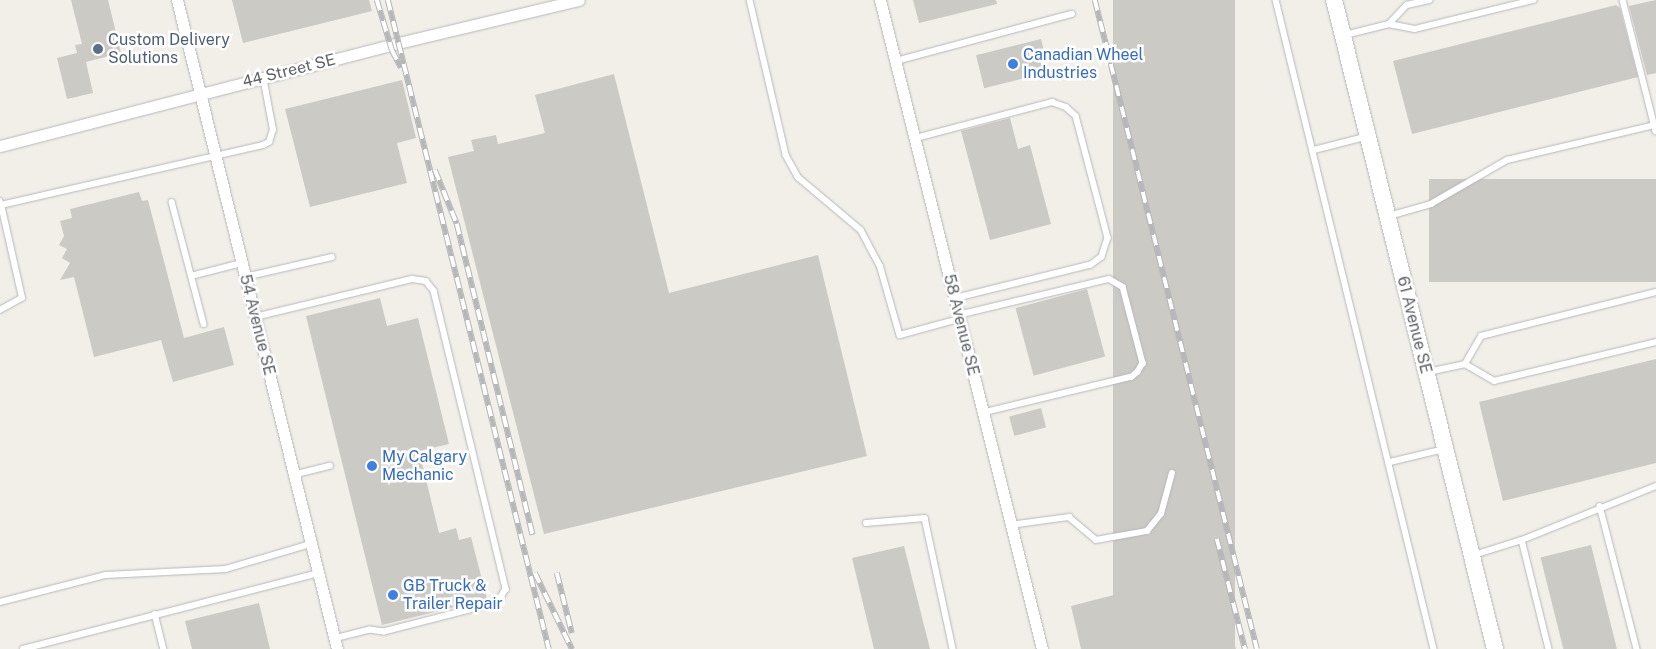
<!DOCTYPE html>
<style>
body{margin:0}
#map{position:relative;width:1656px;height:649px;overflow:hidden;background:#f1efe8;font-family:"Public Sans",sans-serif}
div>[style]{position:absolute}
.building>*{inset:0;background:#cccac5;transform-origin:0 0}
.roads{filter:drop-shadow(0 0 1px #b5b8bc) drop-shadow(0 0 1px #b5b8bc)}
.lane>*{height:5.5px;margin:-2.75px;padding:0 2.75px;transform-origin:2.75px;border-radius:2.75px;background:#fff}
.street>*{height:11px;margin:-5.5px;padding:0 5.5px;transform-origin:5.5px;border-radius:5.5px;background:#fff}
.secondary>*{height:16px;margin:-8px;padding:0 8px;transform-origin:8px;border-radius:8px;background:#fff}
.rail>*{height:5.5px;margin-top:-2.75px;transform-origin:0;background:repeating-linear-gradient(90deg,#fff 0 11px,#b6b7b8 0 22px);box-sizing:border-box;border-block:1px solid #b6b7b8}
.dots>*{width:14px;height:14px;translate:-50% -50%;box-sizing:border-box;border:2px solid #fff;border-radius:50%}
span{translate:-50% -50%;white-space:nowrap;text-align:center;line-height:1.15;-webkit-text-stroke:5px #fff;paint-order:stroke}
.service-label{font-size:16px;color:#4e5e75}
.left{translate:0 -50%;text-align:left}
.shop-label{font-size:16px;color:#366cbe}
.street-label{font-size:16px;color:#5f6368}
</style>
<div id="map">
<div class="building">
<div style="clip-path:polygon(71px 0,108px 0,121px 53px,86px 62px,93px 93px,67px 99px,57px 58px,77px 53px,75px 45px,82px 44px)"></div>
<div style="clip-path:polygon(232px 0,369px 0,372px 11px,243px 43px)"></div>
<div style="clip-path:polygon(913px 0,996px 0,997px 4px,919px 23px)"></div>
<div style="left:1113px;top:0;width:122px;height:669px"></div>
<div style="clip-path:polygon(1656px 0,1656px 73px,1647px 75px,1629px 6px)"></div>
<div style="clip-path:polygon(1616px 5px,1620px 8px,1638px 77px,1412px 134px,1393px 61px)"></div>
<div style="left:1041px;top:39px;width:34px;height:67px;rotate:76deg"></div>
<div style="clip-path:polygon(614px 74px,669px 293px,818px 255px,867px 456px,544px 534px,448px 157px,474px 151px,471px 140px,496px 135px,498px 144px,545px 133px,535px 95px)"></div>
<div style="clip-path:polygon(402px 80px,416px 138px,397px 143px,407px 183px,310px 207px,285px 109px)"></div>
<div style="clip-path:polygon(1010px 118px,1018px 149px,1030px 145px,1051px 224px,990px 240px,961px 131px)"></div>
<div style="left:1656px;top:179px;width:103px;height:227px;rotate:90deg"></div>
<div style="clip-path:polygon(139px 192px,142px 201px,148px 200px,184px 338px,224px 327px,234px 365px,173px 382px,161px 340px,94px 357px,74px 277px,60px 280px,70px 263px,62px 258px,67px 249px,59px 245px,64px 236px,60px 221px,72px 218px,70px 209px)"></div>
<div style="left:1087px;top:289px;width:70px;height:74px;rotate:75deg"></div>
<div style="clip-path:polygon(380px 298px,387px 326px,418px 318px,449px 444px,419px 451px,439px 533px,456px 528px,459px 540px,471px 537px,487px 599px,382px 625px,306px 316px)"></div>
<div style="clip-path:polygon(1656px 359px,1656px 463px,1503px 501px,1479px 402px)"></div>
<div style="left:1041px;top:408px;width:20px;height:33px;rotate:75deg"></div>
<div style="left:1591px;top:545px;width:107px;height:52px;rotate:76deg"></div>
<div style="clip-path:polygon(904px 546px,930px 649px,874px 649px,852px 558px)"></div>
<div style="clip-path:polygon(1215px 569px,1236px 649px,1081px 649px,1071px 606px)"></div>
<div style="clip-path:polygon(259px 603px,270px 649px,192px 649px,185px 621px)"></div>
</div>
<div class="roads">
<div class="lane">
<div style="left:750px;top:0;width:159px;rotate:76.9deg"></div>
<div style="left:786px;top:155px;width:25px;rotate:61deg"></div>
<div style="left:798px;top:177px;width:82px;rotate:40.1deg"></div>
<div style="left:861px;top:230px;width:40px;rotate:62deg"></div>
<div style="left:880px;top:265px;width:73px;rotate:74.1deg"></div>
<div style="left:900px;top:335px;width:61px;rotate:-15.2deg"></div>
<div style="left:1276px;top:0;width:668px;rotate:76.32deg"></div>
<div style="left:1623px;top:0;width:135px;rotate:75.9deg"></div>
<div style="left:1389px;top:24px;width:26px;rotate:-47deg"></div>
<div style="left:1407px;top:5px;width:23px;rotate:-13deg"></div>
<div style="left:1345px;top:35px;width:45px;rotate:-14deg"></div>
<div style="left:1389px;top:24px;width:26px;rotate:11deg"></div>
<div style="left:1415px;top:29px;width:122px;rotate:-13.8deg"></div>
<div style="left:896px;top:61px;width:182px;rotate:-15deg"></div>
<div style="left:916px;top:138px;width:141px;rotate:-14.8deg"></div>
<div style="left:1052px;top:102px;width:15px;rotate:20deg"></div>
<div style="left:1066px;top:107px;width:13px;rotate:42deg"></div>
<div style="left:1076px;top:116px;width:126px;rotate:75.3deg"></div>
<div style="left:1108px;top:238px;width:20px;rotate:108deg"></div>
<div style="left:1102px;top:257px;width:14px;rotate:144deg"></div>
<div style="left:1091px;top:265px;width:141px;rotate:166.1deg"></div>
<div style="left:1314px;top:150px;width:53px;rotate:-14.3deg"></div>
<div style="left:0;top:201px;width:4px;rotate:76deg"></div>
<div style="left:1px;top:205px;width:269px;rotate:-12.9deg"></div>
<div style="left:263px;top:145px;width:7px;rotate:-27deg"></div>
<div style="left:269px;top:142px;width:13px;rotate:-72deg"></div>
<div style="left:273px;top:130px;width:54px;rotate:-100.7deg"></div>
<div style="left:172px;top:202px;width:126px;rotate:75.3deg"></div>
<div style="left:1389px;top:216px;width:44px;rotate:-15.9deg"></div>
<div style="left:1431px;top:204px;width:88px;rotate:-30.1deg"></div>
<div style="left:1507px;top:160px;width:152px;rotate:-13.3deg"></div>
<div style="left:191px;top:276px;width:53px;rotate:-14.3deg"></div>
<div style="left:245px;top:277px;width:89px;rotate:-12.9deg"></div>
<div style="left:0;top:310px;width:25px;rotate:-29deg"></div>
<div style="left:22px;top:298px;width:95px;rotate:-102.7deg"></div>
<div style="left:958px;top:315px;width:155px;rotate:-13.4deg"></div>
<div style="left:1109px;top:279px;width:16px;rotate:30deg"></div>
<div style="left:1123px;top:287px;width:79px;rotate:75.3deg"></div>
<div style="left:1143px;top:363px;width:10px;rotate:119deg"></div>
<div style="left:1138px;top:372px;width:8px;rotate:140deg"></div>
<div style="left:1132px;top:377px;width:153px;rotate:166.4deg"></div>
<div style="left:255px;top:317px;width:162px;rotate:-13.6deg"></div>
<div style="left:412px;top:279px;width:14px;rotate:8deg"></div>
<div style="left:426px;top:281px;width:13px;rotate:51deg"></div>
<div style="left:434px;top:291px;width:307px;rotate:76.4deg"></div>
<div style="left:506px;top:589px;width:12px;rotate:121deg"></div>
<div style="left:500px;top:599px;width:13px;rotate:151deg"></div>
<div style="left:489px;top:605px;width:108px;rotate:165.6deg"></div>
<div style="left:384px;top:632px;width:14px;rotate:-172deg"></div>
<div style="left:370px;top:630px;width:37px;rotate:166deg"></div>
<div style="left:1465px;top:364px;width:32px;rotate:-60deg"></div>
<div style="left:1481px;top:336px;width:180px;rotate:-14.1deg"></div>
<div style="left:1428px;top:372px;width:38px;rotate:-12deg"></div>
<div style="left:1465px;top:364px;width:34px;rotate:30deg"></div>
<div style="left:1494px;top:381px;width:167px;rotate:-13.5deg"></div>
<div style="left:1390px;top:462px;width:56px;rotate:-13.5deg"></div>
<div style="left:293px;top:475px;width:38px;rotate:-14deg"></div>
<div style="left:1600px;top:506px;width:148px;rotate:75.5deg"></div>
<div style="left:866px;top:523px;width:59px;rotate:-4.8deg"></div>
<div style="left:925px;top:518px;width:134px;rotate:77.9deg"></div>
<div style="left:1010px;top:525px;width:60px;rotate:-7.7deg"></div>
<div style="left:1069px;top:517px;width:35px;rotate:40deg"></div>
<div style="left:1096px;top:540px;width:52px;rotate:-10deg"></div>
<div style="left:1147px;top:531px;width:22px;rotate:-51deg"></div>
<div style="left:1161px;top:514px;width:42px;rotate:-75deg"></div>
<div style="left:1522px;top:540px;width:112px;rotate:76.1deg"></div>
<div style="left:1474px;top:555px;width:50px;rotate:-17.4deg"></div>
<div style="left:1522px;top:540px;width:144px;rotate:-21.9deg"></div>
<div style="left:0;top:602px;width:109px;rotate:-14.3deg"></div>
<div style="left:106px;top:575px;width:120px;rotate:-2.9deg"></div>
<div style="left:226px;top:569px;width:89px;rotate:-16.4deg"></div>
<div style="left:155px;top:614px;width:36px;rotate:76deg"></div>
<div style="left:23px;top:649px;width:305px;rotate:-14.4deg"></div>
</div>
<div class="street">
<div style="left:177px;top:0;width:668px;rotate:76.15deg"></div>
<div style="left:880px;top:0;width:669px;rotate:75.98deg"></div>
<div style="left:0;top:146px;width:403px;rotate:-14.5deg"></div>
<div style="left:390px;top:45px;width:194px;rotate:-13.4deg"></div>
</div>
<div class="secondary">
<div style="left:1334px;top:0;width:669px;rotate:76.07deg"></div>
</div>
</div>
<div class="rail">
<div style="left:377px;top:0;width:52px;rotate:73.3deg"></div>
<div style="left:392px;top:50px;width:20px;rotate:63deg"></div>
<div style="left:388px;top:0;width:669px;rotate:76.07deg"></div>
<div style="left:1095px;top:0;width:669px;rotate:75.98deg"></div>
<div style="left:435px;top:170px;width:58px;rotate:67.8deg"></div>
<div style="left:457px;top:224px;width:320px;rotate:76.3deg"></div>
<div style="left:1217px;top:539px;width:114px;rotate:75.7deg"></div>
<div style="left:535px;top:573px;width:85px;rotate:64deg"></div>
<div style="left:557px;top:573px;width:62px;rotate:76deg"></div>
</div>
<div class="dots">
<div style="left:98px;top:49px;background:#5c6f8a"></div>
<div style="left:1013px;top:64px;background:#3f7fe0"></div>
<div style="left:372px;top:466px;background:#3f7fe0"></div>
<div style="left:393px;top:595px;background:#3f7fe0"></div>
</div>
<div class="service-label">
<span class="left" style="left:108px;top:49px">Custom Delivery<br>Solutions</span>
</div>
<div class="shop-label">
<span class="left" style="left:1023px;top:64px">Canadian Wheel<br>Industries</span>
<span class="left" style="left:382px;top:466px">My Calgary<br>Mechanic</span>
<span class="left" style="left:403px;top:595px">GB Truck &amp;<br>Trailer Repair</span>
</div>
<div class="street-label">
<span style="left:289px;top:71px;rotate:-14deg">44 Street SE</span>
<span style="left:257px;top:325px;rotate:76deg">54 Avenue SE</span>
<span style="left:961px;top:325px;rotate:76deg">58 Avenue SE</span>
<span style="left:1414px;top:325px;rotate:76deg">61 Avenue SE</span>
</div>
</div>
